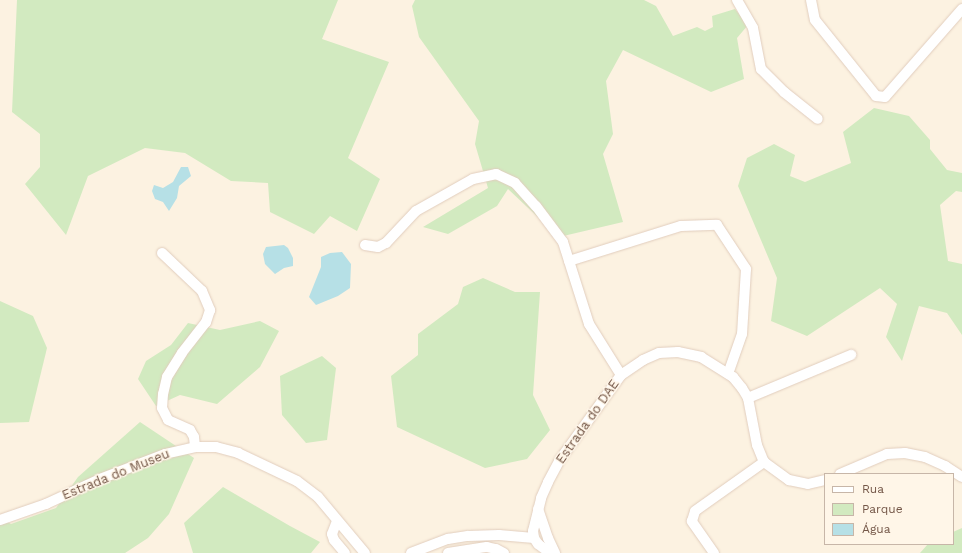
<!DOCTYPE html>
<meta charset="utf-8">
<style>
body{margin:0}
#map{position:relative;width:962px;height:553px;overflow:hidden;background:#fcf2e1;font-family:"Work Sans",sans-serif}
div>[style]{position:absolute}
.green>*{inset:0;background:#d2eac0}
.water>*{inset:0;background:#b6e0e6}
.roads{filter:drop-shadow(0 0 1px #e1cdbd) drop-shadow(0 0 1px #e1cdbd)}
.minor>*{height:10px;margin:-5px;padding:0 5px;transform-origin:5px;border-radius:5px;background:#fff}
span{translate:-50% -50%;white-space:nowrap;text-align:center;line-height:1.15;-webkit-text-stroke:3px #fff6e8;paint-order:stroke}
.street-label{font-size:13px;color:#745748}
.legend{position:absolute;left:824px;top:473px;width:130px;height:72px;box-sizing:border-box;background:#fff6e8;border:1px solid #c7b6a8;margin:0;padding:5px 7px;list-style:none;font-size:12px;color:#745748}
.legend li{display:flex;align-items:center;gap:8px;height:20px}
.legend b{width:20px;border:1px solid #c7b6a8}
</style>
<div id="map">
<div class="green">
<div style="clip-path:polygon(17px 0,338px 0,322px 39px,389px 62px,348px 158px,380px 179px,357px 231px,330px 216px,314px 234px,270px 212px,268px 183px,231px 181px,185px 153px,145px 148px,88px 176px,66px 235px,25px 184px,40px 167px,40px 134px,12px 112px)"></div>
<div style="clip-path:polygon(415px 0,644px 0,656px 6px,673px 36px,697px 27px,705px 31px,713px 27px,712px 16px,735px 9px,748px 25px,737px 38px,744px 79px,711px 92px,623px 50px,606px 81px,613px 134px,603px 154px,623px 222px,559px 237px,508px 189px,497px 206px,448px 234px,423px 227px,488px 188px,475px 144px,479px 121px,419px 37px,412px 6px)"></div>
<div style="clip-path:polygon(874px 108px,909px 116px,930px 140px,930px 149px,947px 170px,962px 173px,962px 192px,956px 191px,940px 205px,948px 261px,962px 264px,962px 335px,947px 313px,919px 306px,902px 361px,886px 337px,897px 304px,880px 288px,807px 336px,771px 321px,777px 278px,738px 186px,747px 158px,774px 144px,795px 155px,790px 176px,805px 182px,851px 163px,843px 132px)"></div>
<div style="clip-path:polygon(483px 278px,515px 292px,540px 292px,533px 395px,550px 430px,527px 459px,485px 468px,397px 427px,391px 376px,418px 355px,418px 334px,458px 304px,463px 287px)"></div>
<div style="clip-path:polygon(0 301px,33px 316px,47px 348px,29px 422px,0 423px)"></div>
<div style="clip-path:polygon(260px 321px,279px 331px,260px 367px,217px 404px,180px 395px,156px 406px,138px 379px,146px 361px,171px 345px,188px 323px,220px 330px)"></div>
<div style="clip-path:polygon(322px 356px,336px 368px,327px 440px,306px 443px,282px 415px,280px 376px)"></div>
<div style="clip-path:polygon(140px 422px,194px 458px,169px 514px,148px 538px,125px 553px,0 553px,0 517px,11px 524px,56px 508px,78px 477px)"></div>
<div style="clip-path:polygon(223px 487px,290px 526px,320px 542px,311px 553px,193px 553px,184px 523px)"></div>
<div style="clip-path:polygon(962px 528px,962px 553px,920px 553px,928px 544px,953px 544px,953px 532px)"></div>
</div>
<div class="water">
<div style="clip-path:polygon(181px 167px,188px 167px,191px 176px,179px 186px,177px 198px,169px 211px,163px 202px,155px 199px,152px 191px,154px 185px,163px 188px,173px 182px)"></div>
<div style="clip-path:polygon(284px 245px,288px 248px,293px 258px,293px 266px,284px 268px,275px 274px,265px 264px,263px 254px,266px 247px)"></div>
<div style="clip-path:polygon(342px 252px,351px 264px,350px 288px,338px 296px,316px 305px,309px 297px,321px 267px,321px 257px,330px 253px)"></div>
</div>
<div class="roads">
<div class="minor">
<div style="left:737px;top:0;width:32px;rotate:60deg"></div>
<div style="left:753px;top:28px;width:42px;rotate:79deg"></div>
<div style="left:761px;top:69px;width:33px;rotate:45deg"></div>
<div style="left:784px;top:92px;width:43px;rotate:38.5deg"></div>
<div style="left:811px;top:0;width:20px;rotate:79deg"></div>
<div style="left:815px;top:20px;width:97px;rotate:51.2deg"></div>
<div style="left:876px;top:96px;width:9px;rotate:6deg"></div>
<div style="left:885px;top:97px;width:117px;rotate:-48.8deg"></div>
<div style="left:365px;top:245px;width:13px;rotate:9deg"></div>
<div style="left:378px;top:247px;width:9px;rotate:-27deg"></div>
<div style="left:386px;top:243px;width:44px;rotate:-46.8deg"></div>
<div style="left:416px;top:211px;width:65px;rotate:-29.3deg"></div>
<div style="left:473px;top:179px;width:24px;rotate:-12deg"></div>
<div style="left:496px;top:174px;width:21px;rotate:25deg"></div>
<div style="left:515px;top:183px;width:31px;rotate:48deg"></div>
<div style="left:536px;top:206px;width:45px;rotate:53.1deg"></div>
<div style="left:563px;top:242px;width:86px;rotate:72.4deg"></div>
<div style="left:589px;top:324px;width:60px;rotate:57.9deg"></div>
<div style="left:162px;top:253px;width:55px;rotate:43.5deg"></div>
<div style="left:202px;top:291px;width:21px;rotate:67deg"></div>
<div style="left:210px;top:310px;width:13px;rotate:108deg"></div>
<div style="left:206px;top:322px;width:39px;rotate:128deg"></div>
<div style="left:182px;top:353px;width:28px;rotate:122deg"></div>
<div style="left:167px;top:377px;width:17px;rotate:103deg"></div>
<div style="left:163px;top:394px;width:14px;rotate:94deg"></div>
<div style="left:162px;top:408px;width:13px;rotate:63deg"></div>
<div style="left:168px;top:420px;width:24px;rotate:24deg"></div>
<div style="left:190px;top:430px;width:8px;rotate:60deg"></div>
<div style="left:194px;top:437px;width:10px;rotate:84deg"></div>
<div style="left:569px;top:261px;width:117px;rotate:-17.4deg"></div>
<div style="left:681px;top:226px;width:36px;rotate:-2deg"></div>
<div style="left:717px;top:225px;width:53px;rotate:56.6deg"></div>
<div style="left:746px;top:269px;width:65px;rotate:93.5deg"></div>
<div style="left:742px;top:334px;width:42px;rotate:109.3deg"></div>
<div style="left:748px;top:398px;width:112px;rotate:-22.7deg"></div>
<div style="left:840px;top:474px;width:51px;rotate:-23.1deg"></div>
<div style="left:887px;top:454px;width:18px;rotate:-3deg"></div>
<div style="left:905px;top:453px;width:20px;rotate:11deg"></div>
<div style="left:925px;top:457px;width:22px;rotate:24deg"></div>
<div style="left:945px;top:466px;width:20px;rotate:33deg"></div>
<div style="left:538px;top:509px;width:31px;rotate:71deg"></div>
<div style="left:548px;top:538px;width:17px;rotate:65deg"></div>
<div style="left:0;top:520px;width:49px;rotate:-19.2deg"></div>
<div style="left:46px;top:504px;width:60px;rotate:-24.8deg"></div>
<div style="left:100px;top:479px;width:70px;rotate:-21deg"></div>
<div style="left:165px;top:454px;width:31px;rotate:-13deg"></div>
<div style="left:195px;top:447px;width:21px"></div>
<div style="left:216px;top:447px;width:23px;rotate:15deg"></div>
<div style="left:238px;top:453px;width:65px;rotate:25.4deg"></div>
<div style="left:297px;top:481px;width:26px;rotate:37deg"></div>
<div style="left:318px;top:497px;width:73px;rotate:50deg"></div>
<div style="left:337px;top:521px;width:14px;rotate:111deg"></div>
<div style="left:332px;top:534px;width:6px;rotate:72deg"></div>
<div style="left:334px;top:540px;width:17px;rotate:50deg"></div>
<div style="left:411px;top:553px;width:40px;rotate:-21deg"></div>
<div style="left:448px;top:539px;width:20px;rotate:-9deg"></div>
<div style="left:468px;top:536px;width:31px;rotate:-2deg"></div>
<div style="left:499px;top:535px;width:35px;rotate:5deg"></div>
<div style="left:448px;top:553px;width:39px;rotate:-9deg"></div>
<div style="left:487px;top:547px;width:9px;rotate:13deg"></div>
<div style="left:496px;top:549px;width:9px;rotate:27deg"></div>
<div style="left:550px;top:553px;width:15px;rotate:-143deg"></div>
<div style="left:538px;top:544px;width:7px;rotate:-124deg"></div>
<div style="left:534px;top:538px;width:7px;rotate:-98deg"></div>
<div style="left:533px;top:531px;width:34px;rotate:-76deg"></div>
<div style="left:541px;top:498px;width:17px;rotate:-66deg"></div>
<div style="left:548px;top:482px;width:24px;rotate:-62deg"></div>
<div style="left:559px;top:461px;width:106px;rotate:-54.2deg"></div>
<div style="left:621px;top:375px;width:27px;rotate:-34deg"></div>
<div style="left:643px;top:360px;width:17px;rotate:-24deg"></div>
<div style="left:659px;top:353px;width:19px;rotate:-3deg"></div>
<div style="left:678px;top:352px;width:24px;rotate:12deg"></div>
<div style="left:701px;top:357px;width:38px;rotate:32deg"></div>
<div style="left:733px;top:377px;width:14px;rotate:51deg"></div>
<div style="left:742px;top:388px;width:12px;rotate:59deg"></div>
<div style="left:748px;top:398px;width:48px;rotate:79.2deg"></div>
<div style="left:757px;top:445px;width:18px;rotate:68deg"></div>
<div style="left:764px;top:462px;width:31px;rotate:36deg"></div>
<div style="left:789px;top:480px;width:19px;rotate:12deg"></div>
<div style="left:808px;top:484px;width:17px;rotate:-13deg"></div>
<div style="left:714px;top:553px;width:39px;rotate:-125deg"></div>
<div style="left:692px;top:521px;width:10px;rotate:-73deg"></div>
<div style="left:695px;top:511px;width:85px;rotate:-35.4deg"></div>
</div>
</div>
<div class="street-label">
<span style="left:588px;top:422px;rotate:-55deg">Estrada do DAE</span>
<span style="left:116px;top:475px;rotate:-22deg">Estrada do Museu</span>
</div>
<ul class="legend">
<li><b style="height:5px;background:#fff"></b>Rua</li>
<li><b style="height:11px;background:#d2eac0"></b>Parque</li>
<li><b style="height:11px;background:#b6e0e6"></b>Água</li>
</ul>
</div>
